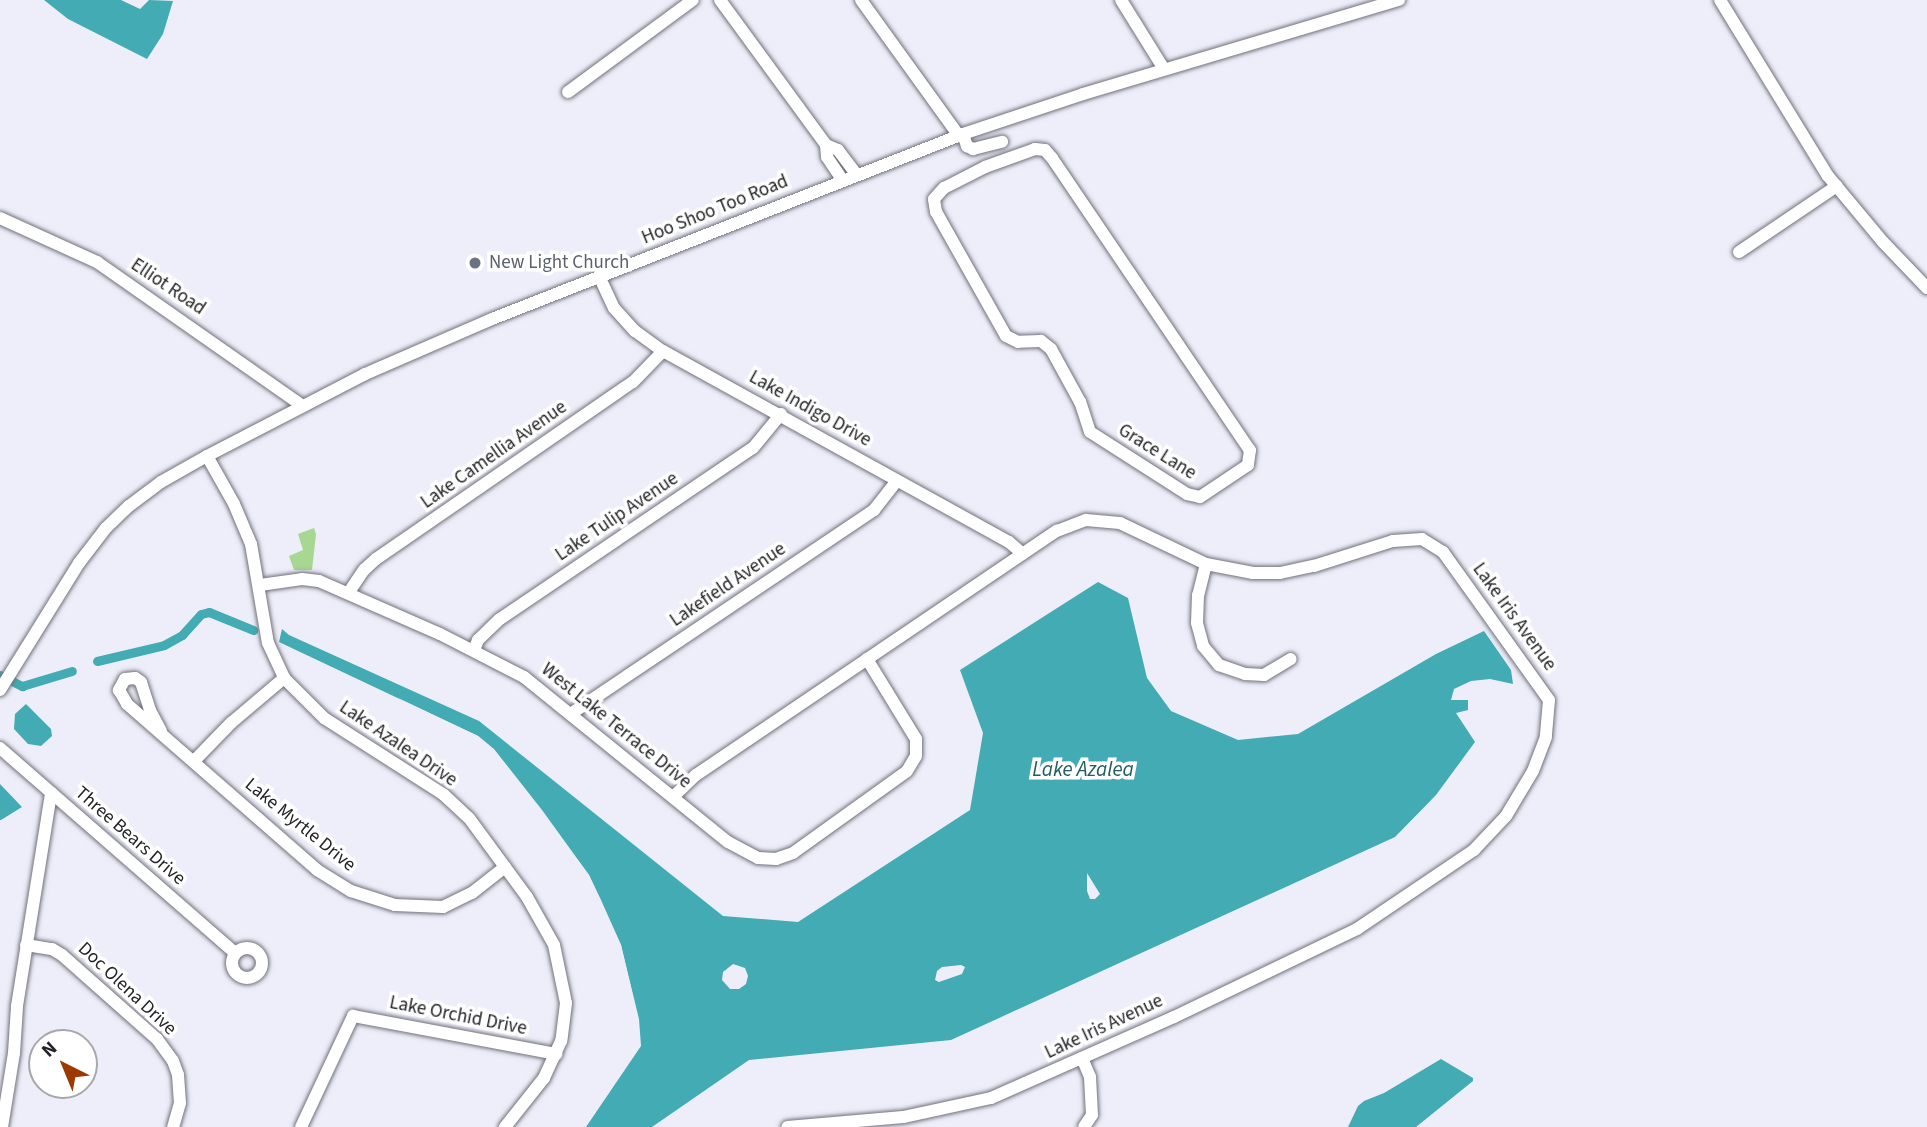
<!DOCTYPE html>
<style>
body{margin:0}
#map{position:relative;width:1927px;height:1127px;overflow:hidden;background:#edeef9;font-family:"Source Sans 3",sans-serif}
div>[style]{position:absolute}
.green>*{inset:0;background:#a8d792}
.water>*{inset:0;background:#42abb3}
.pier>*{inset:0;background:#edeef9}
.canal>*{height:9px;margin:-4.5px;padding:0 4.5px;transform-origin:4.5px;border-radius:4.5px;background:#42abb3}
.roads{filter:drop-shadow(0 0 2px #70717b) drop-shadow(0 0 2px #70717b)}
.minor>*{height:12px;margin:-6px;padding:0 6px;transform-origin:6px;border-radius:6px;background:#fff}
.minor>.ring{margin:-6px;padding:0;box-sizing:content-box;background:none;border:12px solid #fff;border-radius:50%}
.dots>*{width:19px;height:19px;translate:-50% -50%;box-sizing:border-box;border:4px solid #fff;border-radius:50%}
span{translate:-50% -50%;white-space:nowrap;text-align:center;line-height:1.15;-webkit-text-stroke:7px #fff;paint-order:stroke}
.street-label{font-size:19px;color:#242428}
.worship-label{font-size:19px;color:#5b616d}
.left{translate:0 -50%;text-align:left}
.water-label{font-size:21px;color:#235d61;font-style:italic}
.north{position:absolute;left:28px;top:1029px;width:70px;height:70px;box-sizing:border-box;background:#fff;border:2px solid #a7a7a9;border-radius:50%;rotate:317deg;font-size:19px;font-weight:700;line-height:28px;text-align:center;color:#242428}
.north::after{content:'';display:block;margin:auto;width:24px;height:32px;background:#9d3900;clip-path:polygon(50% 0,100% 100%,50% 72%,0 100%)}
</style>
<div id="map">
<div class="green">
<div style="clip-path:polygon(314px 528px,316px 534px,312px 570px,294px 570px,289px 556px,303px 550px,298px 534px)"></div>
</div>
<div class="water">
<div style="clip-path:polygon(44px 0,121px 0,140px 9px,149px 0,173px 1px,163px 34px,147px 59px,68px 19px)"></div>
<div style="clip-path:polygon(evenodd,1098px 582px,1128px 598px,1147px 678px,1171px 711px,1238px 740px,1298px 734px,1436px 654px,1484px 631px,1511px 670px,1513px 684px,1490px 679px,1471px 681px,1454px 689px,1451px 700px,1468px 700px,1468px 710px,1456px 713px,1475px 742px,1436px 795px,1395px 837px,951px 1040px,749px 1060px,652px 1127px,586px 1127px,641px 1046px,639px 1019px,621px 945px,604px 908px,589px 875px,542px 810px,494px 749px,478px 736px,279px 642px,282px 629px,289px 635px,479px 721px,723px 916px,798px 922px,970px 810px,983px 733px,960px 670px,1098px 582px,1087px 873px,1100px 894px,1095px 899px,1090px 899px,1087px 891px,1087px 873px,1098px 582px,733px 964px,745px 968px,748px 976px,746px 984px,739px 989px,730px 989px,722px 980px,723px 972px,733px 964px,1098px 582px,961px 965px,965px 967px,962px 974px,939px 982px,935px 980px,937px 971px,942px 967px,961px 965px)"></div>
<div style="clip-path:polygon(26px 704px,51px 729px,52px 736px,41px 746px,28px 744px,14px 729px,15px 714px)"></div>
<div style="clip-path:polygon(0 784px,22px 807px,1px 820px,0 820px)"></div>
<div style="clip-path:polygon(1441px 1059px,1473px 1078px,1473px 1081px,1416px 1127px,1348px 1127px,1358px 1106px,1364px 1101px,1384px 1093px)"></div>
</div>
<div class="pier">
<div style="clip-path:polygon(398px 698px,478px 736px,490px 746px,433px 719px)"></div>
<div style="clip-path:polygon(543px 814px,589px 875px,601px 900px,621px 945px,635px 1005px,618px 946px,587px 876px,540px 816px)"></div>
</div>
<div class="canal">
<div style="left:97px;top:661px;width:69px;rotate:-13.4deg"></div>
<div style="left:164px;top:645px;width:21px;rotate:-29deg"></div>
<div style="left:182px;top:635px;width:28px;rotate:-48deg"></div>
<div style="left:201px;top:614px;width:8px;rotate:-14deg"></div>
<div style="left:209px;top:612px;width:48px;rotate:22.2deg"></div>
<div style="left:0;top:675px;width:25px;rotate:27deg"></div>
<div style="left:22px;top:686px;width:52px;rotate:-16.7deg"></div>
</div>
<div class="roads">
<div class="minor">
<div style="left:720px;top:0;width:180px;rotate:53.8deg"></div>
<div style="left:826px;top:145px;width:13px;rotate:23deg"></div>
<div style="left:838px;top:150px;width:30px;rotate:53deg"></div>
<div style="left:861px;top:0;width:168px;rotate:54.2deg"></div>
<div style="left:1121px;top:0;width:81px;rotate:58.1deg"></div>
<div style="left:1720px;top:0;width:206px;rotate:58.5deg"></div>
<div style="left:1828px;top:176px;width:86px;rotate:50.2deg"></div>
<div style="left:1883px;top:242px;width:64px;rotate:46.3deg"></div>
<div style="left:568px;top:92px;width:155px;rotate:-36.4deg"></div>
<div style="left:963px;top:134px;width:13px;rotate:72deg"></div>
<div style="left:967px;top:146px;width:7px;rotate:27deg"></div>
<div style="left:973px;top:149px;width:30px;rotate:-14deg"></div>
<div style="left:826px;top:145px;width:12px;rotate:85deg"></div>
<div style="left:827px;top:157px;width:27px;rotate:56deg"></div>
<div style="left:1035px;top:149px;width:10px;rotate:6deg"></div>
<div style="left:1045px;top:150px;width:11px;rotate:49deg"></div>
<div style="left:1052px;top:158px;width:353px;rotate:55.9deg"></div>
<div style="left:1250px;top:450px;width:15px;rotate:98deg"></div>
<div style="left:1248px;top:465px;width:58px;rotate:146.3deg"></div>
<div style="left:1200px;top:497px;width:13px;rotate:-167deg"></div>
<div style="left:1187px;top:494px;width:115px;rotate:-147.4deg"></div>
<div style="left:1090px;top:432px;width:32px;rotate:-108deg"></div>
<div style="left:1080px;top:402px;width:60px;rotate:-118.7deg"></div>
<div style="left:1051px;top:349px;width:13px;rotate:-141deg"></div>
<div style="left:1041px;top:341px;width:23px;rotate:178deg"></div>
<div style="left:1018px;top:342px;width:13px;rotate:-153deg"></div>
<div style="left:1006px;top:336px;width:142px;rotate:-119.4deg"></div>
<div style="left:936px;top:212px;width:13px;rotate:-99deg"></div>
<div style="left:934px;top:199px;width:15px;rotate:-48deg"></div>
<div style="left:944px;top:188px;width:46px;rotate:-27.1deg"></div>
<div style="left:985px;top:167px;width:53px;rotate:-19.8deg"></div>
<div style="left:0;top:218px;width:107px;rotate:24.4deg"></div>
<div style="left:97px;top:262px;width:251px;rotate:35deg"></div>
<div style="left:1739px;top:252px;width:118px;rotate:-34deg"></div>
<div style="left:599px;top:276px;width:35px;rotate:65deg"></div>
<div style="left:614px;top:308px;width:31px;rotate:48deg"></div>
<div style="left:635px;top:331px;width:34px;rotate:36deg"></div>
<div style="left:663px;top:351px;width:395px;rotate:28.9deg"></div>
<div style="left:1009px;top:542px;width:18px;rotate:41deg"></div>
<div style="left:207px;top:456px;width:55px;rotate:60.6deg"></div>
<div style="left:234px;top:504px;width:43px;rotate:67deg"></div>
<div style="left:251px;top:544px;width:100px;rotate:80.3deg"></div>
<div style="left:268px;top:643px;width:38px;rotate:65deg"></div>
<div style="left:284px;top:678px;width:57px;rotate:45deg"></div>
<div style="left:324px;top:718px;width:141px;rotate:32.6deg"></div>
<div style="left:443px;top:794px;width:35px;rotate:43deg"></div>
<div style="left:469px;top:818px;width:98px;rotate:53.7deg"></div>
<div style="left:527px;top:897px;width:55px;rotate:60.6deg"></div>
<div style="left:554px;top:945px;width:59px;rotate:78.3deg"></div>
<div style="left:566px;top:1003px;width:38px;rotate:97deg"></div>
<div style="left:561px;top:1041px;width:41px;rotate:114.7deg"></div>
<div style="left:544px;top:1078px;width:63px;rotate:128.5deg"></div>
<div style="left:1206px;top:564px;width:32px;rotate:104deg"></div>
<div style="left:1198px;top:595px;width:28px;rotate:92deg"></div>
<div style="left:1197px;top:623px;width:24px;rotate:75deg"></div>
<div style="left:1203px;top:646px;width:25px;rotate:50deg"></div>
<div style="left:1219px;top:665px;width:28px;rotate:19deg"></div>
<div style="left:1245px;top:674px;width:19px;rotate:3deg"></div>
<div style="left:1264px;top:675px;width:31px;rotate:-31deg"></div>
<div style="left:260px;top:585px;width:42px;rotate:-8.1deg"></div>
<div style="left:302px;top:579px;width:17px;rotate:7deg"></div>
<div style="left:319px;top:581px;width:132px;rotate:23.7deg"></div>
<div style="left:440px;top:634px;width:94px;rotate:27.1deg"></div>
<div style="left:524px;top:677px;width:262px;rotate:39deg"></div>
<div style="left:728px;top:842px;width:34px;rotate:28deg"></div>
<div style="left:758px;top:858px;width:18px;rotate:3deg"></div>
<div style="left:776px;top:859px;width:18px;rotate:-19deg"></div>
<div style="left:793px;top:853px;width:140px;rotate:-35.7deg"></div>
<div style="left:907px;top:771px;width:17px;rotate:-59deg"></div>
<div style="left:916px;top:756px;width:17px;rotate:-90deg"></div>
<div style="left:916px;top:739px;width:94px;rotate:-121.5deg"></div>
<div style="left:349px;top:592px;width:27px;rotate:-56deg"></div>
<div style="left:364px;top:570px;width:16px;rotate:-43deg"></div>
<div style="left:376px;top:559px;width:312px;rotate:-34.6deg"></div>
<div style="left:633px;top:382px;width:43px;rotate:-45.9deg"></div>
<div style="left:474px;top:650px;width:11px;rotate:-68deg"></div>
<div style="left:478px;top:640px;width:30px;rotate:-44deg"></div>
<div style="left:500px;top:619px;width:305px;rotate:-34.1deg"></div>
<div style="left:753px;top:448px;width:44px;rotate:-50.5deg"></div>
<div style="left:0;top:690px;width:150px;rotate:-58.1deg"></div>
<div style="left:79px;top:563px;width:44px;rotate:-52.4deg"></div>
<div style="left:106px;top:528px;width:32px;rotate:-44deg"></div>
<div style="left:129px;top:506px;width:40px;rotate:-37deg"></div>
<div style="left:161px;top:482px;width:53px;rotate:-29.5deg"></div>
<div style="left:207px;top:456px;width:178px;rotate:-27.4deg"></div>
<div style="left:365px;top:374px;width:138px;rotate:-23.4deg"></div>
<div style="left:492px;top:319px;width:506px;rotate:-21.44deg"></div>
<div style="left:963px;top:134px;width:126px;rotate:-18.4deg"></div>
<div style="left:1083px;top:94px;width:330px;rotate:-16.6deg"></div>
<div style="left:572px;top:713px;width:364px;rotate:-33.9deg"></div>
<div style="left:874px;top:510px;width:37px;rotate:-52deg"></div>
<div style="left:161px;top:731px;width:24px;rotate:-118deg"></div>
<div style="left:150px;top:710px;width:29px;rotate:-108deg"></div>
<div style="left:141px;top:682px;width:7px;rotate:-146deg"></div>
<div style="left:135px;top:678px;width:10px;rotate:174deg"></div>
<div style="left:125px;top:679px;width:13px;rotate:119deg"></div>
<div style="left:119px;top:690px;width:16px;rotate:60deg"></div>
<div style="left:127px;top:704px;width:252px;rotate:41.1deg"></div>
<div style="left:317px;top:870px;width:40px;rotate:32deg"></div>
<div style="left:351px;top:891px;width:46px;rotate:17.7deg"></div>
<div style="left:395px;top:905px;width:48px;rotate:2.4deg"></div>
<div style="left:443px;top:907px;width:32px;rotate:-26deg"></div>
<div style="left:472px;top:893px;width:42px;rotate:-38.2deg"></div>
<div style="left:0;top:748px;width:312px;rotate:41.1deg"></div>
<div style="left:194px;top:761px;width:53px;rotate:-45.8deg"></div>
<div style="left:231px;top:723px;width:70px;rotate:-40.3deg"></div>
<div style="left:673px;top:797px;width:32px;rotate:-44deg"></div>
<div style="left:696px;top:775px;width:436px;rotate:-34.1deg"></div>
<div style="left:1057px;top:531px;width:31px;rotate:-21deg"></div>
<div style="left:1086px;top:520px;width:34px;rotate:5deg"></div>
<div style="left:1120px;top:523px;width:95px;rotate:25.5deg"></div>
<div style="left:1206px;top:564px;width:48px;rotate:10.8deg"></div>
<div style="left:1253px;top:573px;width:27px"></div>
<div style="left:1280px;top:573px;width:35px;rotate:-12deg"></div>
<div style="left:1314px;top:566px;width:83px;rotate:-17.6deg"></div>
<div style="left:1393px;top:541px;width:29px;rotate:-4deg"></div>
<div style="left:1422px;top:539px;width:25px;rotate:32deg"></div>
<div style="left:1443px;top:552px;width:182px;rotate:54.4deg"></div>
<div style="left:1549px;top:700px;width:37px;rotate:95deg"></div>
<div style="left:1546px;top:737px;width:36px;rotate:111deg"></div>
<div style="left:1533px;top:771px;width:52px;rotate:121deg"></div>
<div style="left:1506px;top:816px;width:47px;rotate:133.3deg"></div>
<div style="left:1474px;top:850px;width:141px;rotate:146deg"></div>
<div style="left:1357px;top:929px;width:203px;rotate:154.3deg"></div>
<div style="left:1174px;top:1017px;width:200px;rotate:156.1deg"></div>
<div style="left:991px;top:1098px;width:90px;rotate:167.8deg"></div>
<div style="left:903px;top:1117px;width:116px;rotate:175.1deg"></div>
<div style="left:26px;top:945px;width:26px;rotate:9deg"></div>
<div style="left:52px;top:949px;width:12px;rotate:31deg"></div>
<div style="left:62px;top:955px;width:127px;rotate:41.5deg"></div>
<div style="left:157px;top:1039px;width:27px;rotate:54deg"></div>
<div style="left:173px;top:1061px;width:15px;rotate:70deg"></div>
<div style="left:178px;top:1075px;width:28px;rotate:86deg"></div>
<div style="left:180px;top:1103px;width:25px;rotate:106deg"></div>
<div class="ring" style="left:232px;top:948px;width:18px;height:18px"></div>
<div style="left:1082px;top:1058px;width:21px;rotate:67deg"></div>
<div style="left:1090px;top:1077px;width:38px;rotate:87deg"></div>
<div style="left:1092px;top:1115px;width:14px;rotate:124deg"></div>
<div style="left:2px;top:1127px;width:75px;rotate:-80.8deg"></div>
<div style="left:14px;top:1053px;width:47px;rotate:-86.3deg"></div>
<div style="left:17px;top:1006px;width:216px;rotate:-80.9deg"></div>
<div style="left:301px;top:1127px;width:123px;rotate:-64.9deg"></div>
<div style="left:353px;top:1016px;width:207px;rotate:10.6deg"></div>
</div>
</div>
<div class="dots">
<div style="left:475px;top:263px;background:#6b7280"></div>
</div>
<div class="street-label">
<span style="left:715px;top:210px;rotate:-22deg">Hoo Shoo Too Road</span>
<span style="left:168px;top:287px;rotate:34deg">Elliot Road</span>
<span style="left:810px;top:409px;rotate:29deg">Lake Indigo Drive</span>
<span style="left:1157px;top:452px;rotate:32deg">Grace Lane</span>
<span style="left:494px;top:455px;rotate:-35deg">Lake Camellia Avenue</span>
<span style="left:617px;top:517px;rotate:-34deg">Lake Tulip Avenue</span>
<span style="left:728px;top:585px;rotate:-34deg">Lakefield Avenue</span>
<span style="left:1514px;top:617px;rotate:54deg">Lake Iris Avenue</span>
<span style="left:616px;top:726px;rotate:39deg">West Lake Terrace Drive</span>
<span style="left:398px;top:744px;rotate:34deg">Lake Azalea Drive</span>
<span style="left:300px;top:825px;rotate:39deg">Lake Myrtle Drive</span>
<span style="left:130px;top:836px;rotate:41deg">Three Bears Drive</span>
<span style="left:127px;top:989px;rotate:43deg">Doc Olena Drive</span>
<span style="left:458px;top:1016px;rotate:11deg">Lake Orchid Drive</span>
<span style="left:1104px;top:1027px;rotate:-25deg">Lake Iris Avenue</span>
</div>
<div class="worship-label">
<span class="left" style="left:489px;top:263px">New Light Church</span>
</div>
<div class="water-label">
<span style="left:1083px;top:769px">Lake Azalea</span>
</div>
<div class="north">N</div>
</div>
